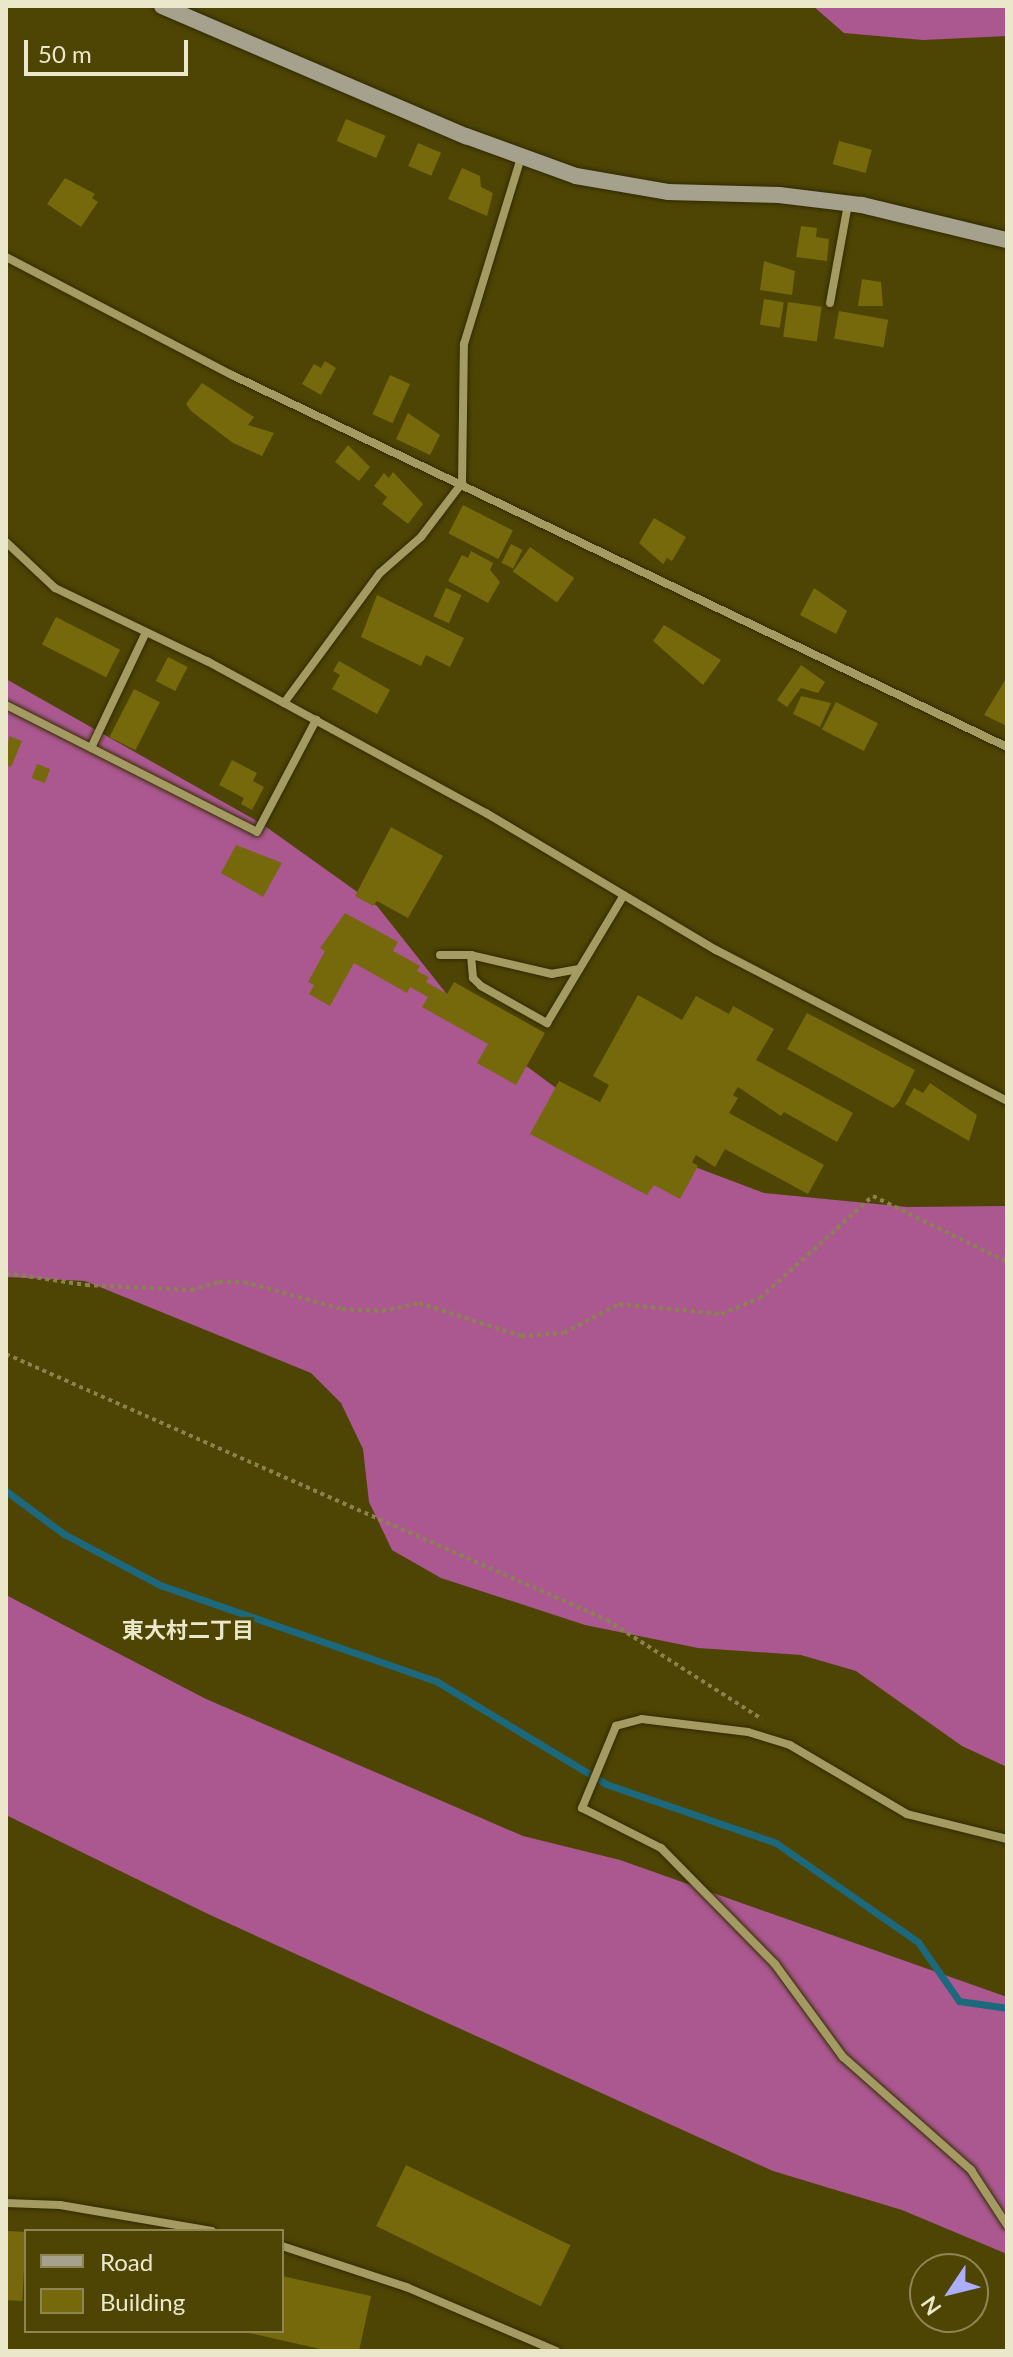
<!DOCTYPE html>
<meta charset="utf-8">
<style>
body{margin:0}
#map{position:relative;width:1013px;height:2357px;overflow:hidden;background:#4e4505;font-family:Lato,"Noto Sans JP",sans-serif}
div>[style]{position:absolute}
.forest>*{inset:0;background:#ab5890}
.stream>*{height:7px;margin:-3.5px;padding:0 3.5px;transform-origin:3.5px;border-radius:3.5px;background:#1c687d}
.building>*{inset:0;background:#75690b;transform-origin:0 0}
.path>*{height:4px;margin-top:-2px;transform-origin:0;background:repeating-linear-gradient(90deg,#8a8350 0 4px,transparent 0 8px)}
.roads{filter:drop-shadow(0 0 2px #322b00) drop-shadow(0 0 2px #322b00)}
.street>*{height:8px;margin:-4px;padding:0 4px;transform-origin:4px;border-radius:4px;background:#a39b61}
.secondary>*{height:16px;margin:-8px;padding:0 8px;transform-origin:8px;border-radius:8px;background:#a6a18d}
span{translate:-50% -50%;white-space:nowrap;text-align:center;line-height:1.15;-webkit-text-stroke:7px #4e4505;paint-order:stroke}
.neighbourhood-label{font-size:22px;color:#ebe7ca;font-weight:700}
.frame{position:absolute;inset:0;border:8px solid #ebe7ca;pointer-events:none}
.legend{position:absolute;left:24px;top:2229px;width:260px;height:104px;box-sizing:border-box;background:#4e4505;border:2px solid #8d8654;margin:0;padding:10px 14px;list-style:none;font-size:24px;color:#ebe7ca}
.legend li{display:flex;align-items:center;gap:16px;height:40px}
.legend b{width:40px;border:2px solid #8d8654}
.north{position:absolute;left:909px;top:2253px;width:80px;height:80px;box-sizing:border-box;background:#4e4505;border:2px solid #8d8654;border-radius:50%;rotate:235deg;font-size:22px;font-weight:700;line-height:32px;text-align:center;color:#ebe7ca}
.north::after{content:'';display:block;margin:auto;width:28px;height:36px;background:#abaffb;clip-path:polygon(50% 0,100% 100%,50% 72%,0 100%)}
.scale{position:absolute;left:24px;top:40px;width:164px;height:36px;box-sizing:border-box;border:4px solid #ebe7ca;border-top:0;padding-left:10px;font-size:24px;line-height:28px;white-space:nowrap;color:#ebe7ca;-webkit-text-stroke:6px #4e4505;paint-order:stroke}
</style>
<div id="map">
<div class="forest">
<div style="clip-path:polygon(813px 6px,1007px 6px,1007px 36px,923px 40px,844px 33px)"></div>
<div style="clip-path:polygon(6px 679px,262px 824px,377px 906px,472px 1026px,575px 1102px,687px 1164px,764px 1193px,907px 1207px,1007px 1206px,1007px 1767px,962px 1746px,856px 1671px,801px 1655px,698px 1648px,585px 1625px,441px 1578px,392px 1550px,369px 1502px,363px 1449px,341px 1403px,311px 1373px,85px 1281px,6px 1277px)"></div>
<div style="clip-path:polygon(6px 1595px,206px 1699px,523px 1836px,620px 1860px,1007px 1997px,1007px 2254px,902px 2210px,773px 2171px,208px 1914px,6px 1815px)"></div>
</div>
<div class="stream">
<div style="left:6px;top:1491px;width:72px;rotate:36.6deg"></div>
<div style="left:64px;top:1534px;width:109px;rotate:28deg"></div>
<div style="left:160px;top:1585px;width:292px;rotate:19.2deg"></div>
<div style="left:436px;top:1681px;width:199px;rotate:31.2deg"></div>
<div style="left:606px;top:1784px;width:180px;rotate:19.1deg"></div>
<div style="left:776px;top:1843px;width:173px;rotate:34.9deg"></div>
<div style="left:918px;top:1942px;width:72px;rotate:55.2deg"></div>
<div style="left:959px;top:2001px;width:49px;rotate:8.3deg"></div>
</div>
<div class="building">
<div style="left:346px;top:119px;width:43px;height:24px;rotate:23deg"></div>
<div style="left:839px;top:141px;width:34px;height:24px;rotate:15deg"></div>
<div style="left:418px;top:143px;width:25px;height:25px;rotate:23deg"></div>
<div style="clip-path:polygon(462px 168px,480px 176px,481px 187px,493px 193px,487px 216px,448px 199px)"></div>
<div style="clip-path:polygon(65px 178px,95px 194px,92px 198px,98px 202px,81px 227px,47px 204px)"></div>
<div style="clip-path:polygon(801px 226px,817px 228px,816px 237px,829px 239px,827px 261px,796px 257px)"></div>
<div style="clip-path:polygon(764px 261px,795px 271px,792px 295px,760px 290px)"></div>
<div style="clip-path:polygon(862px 279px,881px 282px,883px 306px,858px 306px)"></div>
<div style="left:764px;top:299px;width:20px;height:26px;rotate:9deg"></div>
<div style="left:788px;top:302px;width:34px;height:35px;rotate:8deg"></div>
<div style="left:839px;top:311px;width:50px;height:28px;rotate:10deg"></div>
<div style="clip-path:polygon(325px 361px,336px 368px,321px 395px,302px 384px,314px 364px,321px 368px)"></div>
<div style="left:390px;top:375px;width:22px;height:43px;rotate:24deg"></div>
<div style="clip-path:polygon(202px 383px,254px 417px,248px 425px,274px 433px,262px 456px,233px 443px,191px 411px,186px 404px)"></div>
<div style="clip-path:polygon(408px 413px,440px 435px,430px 455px,396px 439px)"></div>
<div style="clip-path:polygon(348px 445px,370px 467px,359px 481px,335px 462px)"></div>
<div style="clip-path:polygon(393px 472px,423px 504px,408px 524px,382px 504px,387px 497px,374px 486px,384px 473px,389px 478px)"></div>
<div style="left:463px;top:505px;width:56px;height:32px;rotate:27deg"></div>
<div style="clip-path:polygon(654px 518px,686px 537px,672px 561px,667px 558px,663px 564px,639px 543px)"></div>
<div style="left:511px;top:544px;width:13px;height:21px;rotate:27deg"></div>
<div style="left:530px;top:547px;width:54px;height:30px;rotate:35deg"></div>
<div style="clip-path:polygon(471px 551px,493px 563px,490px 570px,500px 582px,488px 603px,448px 581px,462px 555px,468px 558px)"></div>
<div style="left:446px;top:588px;width:17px;height:31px;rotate:24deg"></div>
<div style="clip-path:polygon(814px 588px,847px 611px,836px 634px,800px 615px)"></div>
<div style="clip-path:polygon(377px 595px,464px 638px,450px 667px,426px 655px,421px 666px,361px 637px)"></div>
<div style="left:56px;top:617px;width:72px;height:31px;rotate:27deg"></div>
<div style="clip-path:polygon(664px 625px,721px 660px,703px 685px,653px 641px)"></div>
<div style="left:168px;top:657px;width:22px;height:27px;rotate:27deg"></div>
<div style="clip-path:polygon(339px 661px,390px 690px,377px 714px,332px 689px,340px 675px,333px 671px)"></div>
<div style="clip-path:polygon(801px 665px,825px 682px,818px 693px,801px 688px,787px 707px,777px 700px)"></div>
<div style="clip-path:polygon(1007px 677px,1007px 726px,984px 715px)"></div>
<div style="left:134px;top:689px;width:29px;height:54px;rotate:27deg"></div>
<div style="clip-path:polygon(801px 696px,831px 703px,820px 727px,793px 714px)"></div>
<div style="left:836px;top:702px;width:47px;height:31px;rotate:27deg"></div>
<div style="clip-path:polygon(9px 736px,22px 741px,11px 767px,6px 765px)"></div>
<div style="clip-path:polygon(232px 760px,257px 773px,253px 781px,264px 787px,252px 810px,241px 804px,244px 798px,219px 785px)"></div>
<div style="left:37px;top:764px;width:14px;height:15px;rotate:21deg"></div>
<div style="clip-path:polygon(391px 827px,443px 856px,408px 918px,377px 901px,373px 906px,355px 896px)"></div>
<div style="clip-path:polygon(236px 845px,282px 863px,263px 897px,221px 873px)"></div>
<div style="clip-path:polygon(345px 913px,398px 942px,393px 951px,420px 966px,417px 971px,429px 977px,426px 982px,447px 994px,454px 982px,545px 1033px,516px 1085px,477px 1063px,488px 1044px,422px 1007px,428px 997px,410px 987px,407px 993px,354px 963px,330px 1006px,309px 994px,314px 985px,308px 982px,325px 951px,320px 948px)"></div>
<div style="clip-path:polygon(638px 995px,682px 1020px,696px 996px,729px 1014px,733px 1006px,774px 1029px,756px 1060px,853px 1113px,837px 1142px,784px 1112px,781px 1116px,738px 1087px,733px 1095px,738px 1098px,729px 1113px,824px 1165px,808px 1194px,725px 1149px,715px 1167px,696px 1155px,692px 1162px,698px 1166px,680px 1199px,654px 1185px,647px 1195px,530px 1134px,559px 1081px,600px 1102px,609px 1085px,593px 1076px)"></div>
<div style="clip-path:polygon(807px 1013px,915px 1070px,899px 1102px,893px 1108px,787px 1049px)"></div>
<div style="clip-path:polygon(930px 1083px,977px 1115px,969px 1141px,905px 1104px,914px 1088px,923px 1093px)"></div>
<div style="left:406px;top:2165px;width:183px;height:68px;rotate:26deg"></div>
<div style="left:6px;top:2231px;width:20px;height:69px;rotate:3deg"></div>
<div style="clip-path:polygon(282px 2276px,371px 2296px,359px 2351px,329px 2351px,245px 2332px,282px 2331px)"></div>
</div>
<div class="path">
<div style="left:6px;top:1273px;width:81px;rotate:8.5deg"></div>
<div style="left:86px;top:1285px;width:105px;rotate:2.7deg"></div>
<div style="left:191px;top:1290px;width:29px;rotate:-16deg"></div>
<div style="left:219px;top:1282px;width:25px"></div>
<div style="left:244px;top:1282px;width:102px;rotate:15.4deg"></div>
<div style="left:342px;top:1309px;width:40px;rotate:2.9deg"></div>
<div style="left:382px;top:1311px;width:38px;rotate:-12deg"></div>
<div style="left:419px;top:1303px;width:107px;rotate:17.9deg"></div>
<div style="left:521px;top:1336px;width:43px;rotate:-4deg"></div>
<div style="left:564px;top:1333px;width:62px;rotate:-27.8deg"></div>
<div style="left:619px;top:1304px;width:102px;rotate:5.6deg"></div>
<div style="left:721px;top:1314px;width:42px;rotate:-22.3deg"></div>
<div style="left:760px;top:1298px;width:152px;rotate:-42.1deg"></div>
<div style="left:873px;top:1196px;width:149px;rotate:26.2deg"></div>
<div style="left:6px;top:1354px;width:657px;rotate:23.87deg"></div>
<div style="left:607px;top:1620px;width:184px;rotate:32.6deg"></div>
</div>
<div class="roads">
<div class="street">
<div style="left:6px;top:257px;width:255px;rotate:27.6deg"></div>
<div style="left:232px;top:375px;width:860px;rotate:25.64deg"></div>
<div style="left:830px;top:303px;width:101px;rotate:-79.7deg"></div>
<div style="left:6px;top:542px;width:67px;rotate:43.2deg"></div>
<div style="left:55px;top:588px;width:169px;rotate:25.7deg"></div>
<div style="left:207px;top:661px;width:318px;rotate:28.6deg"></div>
<div style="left:486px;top:813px;width:268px;rotate:30.8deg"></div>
<div style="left:716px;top:950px;width:328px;rotate:27.4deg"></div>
<div style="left:284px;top:703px;width:162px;rotate:-53.6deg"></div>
<div style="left:380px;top:573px;width:55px;rotate:-41.3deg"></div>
<div style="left:421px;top:537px;width:68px;rotate:-52.8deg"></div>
<div style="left:462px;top:483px;width:139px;rotate:-89.2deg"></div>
<div style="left:464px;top:344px;width:195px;rotate:-73deg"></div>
<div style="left:6px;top:705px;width:281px;rotate:26.8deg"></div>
<div style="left:257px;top:832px;width:127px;rotate:-62.2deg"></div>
<div style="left:91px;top:748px;width:128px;rotate:-64.6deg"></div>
<div style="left:440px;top:955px;width:31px"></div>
<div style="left:579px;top:969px;width:27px;rotate:170deg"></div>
<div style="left:552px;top:974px;width:83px;rotate:-166.8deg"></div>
<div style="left:471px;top:955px;width:23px;rotate:85deg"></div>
<div style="left:473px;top:978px;width:11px;rotate:45deg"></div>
<div style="left:481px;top:986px;width:76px;rotate:29.3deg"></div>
<div style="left:547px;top:1023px;width:149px;rotate:-59deg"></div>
<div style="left:1007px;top:1839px;width:103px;rotate:-166deg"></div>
<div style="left:907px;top:1814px;width:136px;rotate:-149.5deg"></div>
<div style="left:790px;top:1745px;width:44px;rotate:-162.8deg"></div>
<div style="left:748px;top:1732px;width:107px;rotate:-173deg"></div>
<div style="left:642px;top:1719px;width:27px;rotate:165deg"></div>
<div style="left:616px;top:1726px;width:89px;rotate:112.5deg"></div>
<div style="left:582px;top:1808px;width:89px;rotate:26.9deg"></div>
<div style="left:661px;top:1848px;width:163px;rotate:45.5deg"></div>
<div style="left:775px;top:1964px;width:115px;rotate:53.8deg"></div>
<div style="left:843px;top:2057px;width:171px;rotate:41.4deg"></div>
<div style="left:971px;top:2170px;width:66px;rotate:56.8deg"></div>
<div style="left:6px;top:2203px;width:54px;rotate:2.1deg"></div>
<div style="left:60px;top:2205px;width:154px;rotate:9.7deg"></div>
<div style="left:282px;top:2246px;width:131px;rotate:18.3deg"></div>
<div style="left:406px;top:2287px;width:163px;rotate:23.1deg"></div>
</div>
<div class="secondary">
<div style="left:162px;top:6px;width:331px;rotate:23.2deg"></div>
<div style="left:466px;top:136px;width:117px;rotate:20deg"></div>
<div style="left:576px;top:176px;width:93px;rotate:9.9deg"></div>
<div style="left:668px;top:192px;width:111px;rotate:1.5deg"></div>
<div style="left:779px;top:195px;width:84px;rotate:6.9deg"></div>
<div style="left:862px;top:205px;width:149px;rotate:13.6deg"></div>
</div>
</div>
<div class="neighbourhood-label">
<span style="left:188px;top:1630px">東大村二丁目</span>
</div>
<div class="frame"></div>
<ul class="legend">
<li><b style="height:10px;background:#a6a18d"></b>Road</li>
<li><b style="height:22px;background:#75690b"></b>Building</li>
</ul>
<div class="north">N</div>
<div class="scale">50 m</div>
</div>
